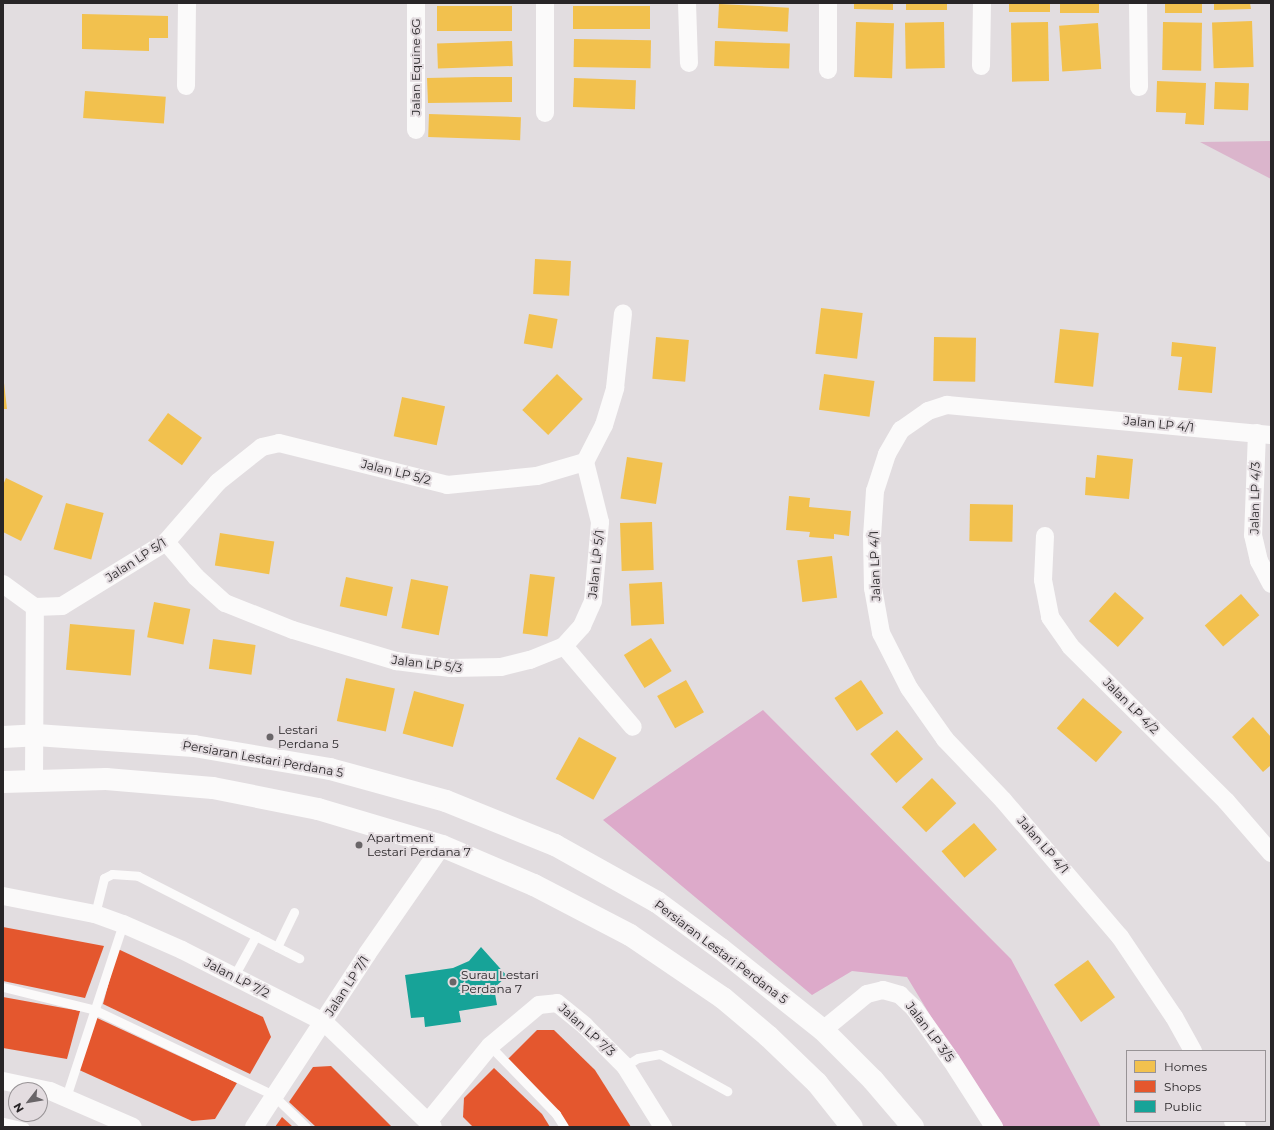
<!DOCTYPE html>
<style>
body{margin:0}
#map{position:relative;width:1274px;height:1130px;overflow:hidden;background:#e2dde0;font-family:Montserrat,sans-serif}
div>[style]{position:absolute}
.green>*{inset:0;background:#dbb5cc}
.forest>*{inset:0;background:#ddaaca}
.homes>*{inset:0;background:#f2c14e;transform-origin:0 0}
.shops>*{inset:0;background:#e4572e}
.public>*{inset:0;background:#17a398}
.service>*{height:9px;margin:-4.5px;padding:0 4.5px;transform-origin:4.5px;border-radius:4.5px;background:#fbfafa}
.minor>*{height:18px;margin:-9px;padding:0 9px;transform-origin:9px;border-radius:9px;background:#fbfafa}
.secondary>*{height:22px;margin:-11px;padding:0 11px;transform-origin:11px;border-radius:11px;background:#fbfafa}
.dots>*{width:11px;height:11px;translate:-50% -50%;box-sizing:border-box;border:2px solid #e3dce0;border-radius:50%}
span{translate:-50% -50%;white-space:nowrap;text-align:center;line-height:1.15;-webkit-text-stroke:4px #e3dce0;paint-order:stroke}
.street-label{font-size:12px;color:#282527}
.poi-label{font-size:12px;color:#282527}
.left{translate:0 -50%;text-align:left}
.frame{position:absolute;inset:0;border:4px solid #282527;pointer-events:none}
.legend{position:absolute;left:1126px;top:1050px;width:140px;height:72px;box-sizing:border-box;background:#e3dce0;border:1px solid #989396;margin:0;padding:5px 7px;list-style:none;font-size:12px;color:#282527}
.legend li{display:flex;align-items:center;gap:8px;height:20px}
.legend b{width:20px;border:1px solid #989396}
.north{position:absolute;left:8px;top:1082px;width:40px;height:40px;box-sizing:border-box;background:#e3dce0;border:1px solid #989396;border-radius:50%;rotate:239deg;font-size:11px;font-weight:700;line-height:16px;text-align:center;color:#282527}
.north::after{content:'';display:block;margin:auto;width:14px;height:18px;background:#696568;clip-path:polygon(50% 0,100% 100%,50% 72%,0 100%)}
</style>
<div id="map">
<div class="green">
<div style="clip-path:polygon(1271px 141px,1271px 179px,1200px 142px)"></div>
</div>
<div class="forest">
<div style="clip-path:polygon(763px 710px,1011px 959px,1101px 1127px,998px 1127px,907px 977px,852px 971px,812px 995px,603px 820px)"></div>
</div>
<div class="homes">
<div style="clip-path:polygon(854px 3px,893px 3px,893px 10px,854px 9px)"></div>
<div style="left:906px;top:3px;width:41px;height:7px"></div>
<div style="left:1009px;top:3px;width:41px;height:9px"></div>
<div style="left:1060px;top:3px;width:39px;height:10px"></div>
<div style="left:1165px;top:3px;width:37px;height:10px"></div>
<div style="clip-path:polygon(1214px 3px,1250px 3px,1251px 9px,1214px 10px)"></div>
<div style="left:719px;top:4px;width:70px;height:24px;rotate:3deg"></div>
<div style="left:512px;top:6px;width:25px;height:75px;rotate:90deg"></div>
<div style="left:650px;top:6px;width:23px;height:77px;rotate:90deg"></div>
<div style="clip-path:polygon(82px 14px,168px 16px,168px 38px,149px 38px,149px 51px,82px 49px)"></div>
<div style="left:1252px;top:21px;width:46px;height:40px;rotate:88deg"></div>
<div style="left:856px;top:22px;width:38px;height:55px;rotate:2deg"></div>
<div style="left:944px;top:22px;width:46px;height:39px;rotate:89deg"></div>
<div style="left:1048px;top:22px;width:59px;height:37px;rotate:89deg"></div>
<div style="left:1163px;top:22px;width:39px;height:48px;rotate:1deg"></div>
<div style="left:1098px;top:23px;width:46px;height:39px;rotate:86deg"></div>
<div style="left:574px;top:39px;width:77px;height:28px;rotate:1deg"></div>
<div style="left:512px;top:41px;width:25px;height:75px;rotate:88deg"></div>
<div style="left:715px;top:41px;width:75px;height:25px;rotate:2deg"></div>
<div style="clip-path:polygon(475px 77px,512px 77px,512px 102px,428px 103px,427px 78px)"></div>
<div style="left:574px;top:78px;width:62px;height:29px;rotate:2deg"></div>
<div style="clip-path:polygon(1157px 81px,1206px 83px,1204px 125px,1185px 124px,1186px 113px,1156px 112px)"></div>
<div style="left:1215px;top:82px;width:34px;height:27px;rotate:2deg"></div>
<div style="left:85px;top:91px;width:81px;height:27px;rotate:4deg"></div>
<div style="left:429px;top:114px;width:92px;height:23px;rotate:2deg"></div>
<div style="left:535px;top:259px;width:36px;height:35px;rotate:3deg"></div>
<div style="left:821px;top:308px;width:42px;height:46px;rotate:7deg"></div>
<div style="left:529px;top:314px;width:29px;height:30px;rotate:10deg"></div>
<div style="left:1060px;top:329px;width:39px;height:54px;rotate:6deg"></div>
<div style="left:656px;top:337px;width:33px;height:42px;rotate:5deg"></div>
<div style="left:934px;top:337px;width:42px;height:44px;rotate:1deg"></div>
<div style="clip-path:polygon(1172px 342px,1216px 347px,1212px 393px,1178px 390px,1182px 357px,1171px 356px)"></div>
<div style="left:557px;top:374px;width:36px;height:50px;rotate:44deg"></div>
<div style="left:824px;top:374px;width:51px;height:36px;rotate:8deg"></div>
<div style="clip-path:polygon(4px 383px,7px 409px,3px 409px,3px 384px)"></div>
<div style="left:402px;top:397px;width:44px;height:40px;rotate:12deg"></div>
<div style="left:168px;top:413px;width:42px;height:34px;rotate:36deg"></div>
<div style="clip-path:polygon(1097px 455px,1133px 459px,1129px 499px,1085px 495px,1086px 477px,1095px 478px)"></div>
<div style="left:627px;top:457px;width:36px;height:42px;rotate:9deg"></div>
<div style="clip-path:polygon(6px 478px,43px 496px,21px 541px,3px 532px,3px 485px)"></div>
<div style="clip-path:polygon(789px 496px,810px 498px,809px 507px,851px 511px,849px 536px,834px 534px,834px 539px,809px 537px,810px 532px,786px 530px)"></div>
<div style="left:66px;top:503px;width:39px;height:48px;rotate:15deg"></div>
<div style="left:970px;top:504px;width:43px;height:37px;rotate:1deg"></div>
<div style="left:652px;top:522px;width:48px;height:32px;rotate:88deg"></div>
<div style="left:220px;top:533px;width:55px;height:33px;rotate:9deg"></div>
<div style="left:832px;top:556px;width:42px;height:35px;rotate:83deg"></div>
<div style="left:530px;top:574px;width:25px;height:60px;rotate:7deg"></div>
<div style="left:346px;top:577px;width:48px;height:30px;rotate:12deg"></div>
<div style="left:411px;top:579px;width:38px;height:50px;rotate:11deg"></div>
<div style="left:662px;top:582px;width:42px;height:33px;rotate:87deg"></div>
<div style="left:1115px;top:592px;width:39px;height:39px;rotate:42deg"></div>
<div style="left:1241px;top:594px;width:28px;height:48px;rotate:49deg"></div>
<div style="left:154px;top:602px;width:37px;height:36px;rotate:11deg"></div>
<div style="left:70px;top:624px;width:65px;height:46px;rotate:5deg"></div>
<div style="left:651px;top:638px;width:39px;height:32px;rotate:58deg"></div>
<div style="left:213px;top:639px;width:43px;height:30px;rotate:8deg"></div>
<div style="left:346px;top:678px;width:50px;height:44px;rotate:12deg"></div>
<div style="left:686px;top:680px;width:37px;height:33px;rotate:61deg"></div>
<div style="left:861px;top:680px;width:40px;height:32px;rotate:56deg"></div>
<div style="left:414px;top:691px;width:52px;height:44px;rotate:15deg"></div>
<div style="left:1083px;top:698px;width:52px;height:40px;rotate:41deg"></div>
<div style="clip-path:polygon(1253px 717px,1271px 737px,1271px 765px,1263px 772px,1232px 737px)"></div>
<div style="left:897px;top:730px;width:39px;height:36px;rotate:48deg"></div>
<div style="left:579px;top:737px;width:43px;height:48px;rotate:29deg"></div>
<div style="left:932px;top:778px;width:35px;height:42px;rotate:46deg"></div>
<div style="left:974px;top:823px;width:35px;height:43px;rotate:49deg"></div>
<div style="left:1088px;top:960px;width:46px;height:42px;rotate:54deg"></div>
</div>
<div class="shops">
<div style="clip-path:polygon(3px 927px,104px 946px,85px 998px,3px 981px)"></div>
<div style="clip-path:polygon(118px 949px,263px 1017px,271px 1037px,250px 1074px,103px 1004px)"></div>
<div style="clip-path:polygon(3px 997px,80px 1011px,67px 1059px,3px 1048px)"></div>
<div style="clip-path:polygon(95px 1017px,237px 1083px,215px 1119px,192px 1121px,77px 1069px)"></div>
<div style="clip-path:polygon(537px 1030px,554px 1030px,595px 1070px,631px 1127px,567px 1127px,506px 1061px)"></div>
<div style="clip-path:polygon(331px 1066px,392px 1127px,316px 1127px,289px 1102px,313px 1067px)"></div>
<div style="clip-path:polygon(494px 1068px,542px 1114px,550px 1127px,473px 1127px,463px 1117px,464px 1098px)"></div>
<div style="clip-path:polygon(282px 1117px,293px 1127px,275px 1127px)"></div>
</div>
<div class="public">
<div style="clip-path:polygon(481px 947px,507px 976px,494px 988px,497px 1005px,459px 1011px,461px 1022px,425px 1027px,424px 1017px,411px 1018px,405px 975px,453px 968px,469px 961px)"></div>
</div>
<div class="service">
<div style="left:95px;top:914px;width:37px;rotate:-76deg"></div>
<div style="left:104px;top:878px;width:9px;rotate:-27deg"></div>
<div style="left:112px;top:874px;width:26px;rotate:4deg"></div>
<div style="left:138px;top:876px;width:181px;rotate:27deg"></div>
<div style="left:277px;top:947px;width:39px;rotate:-64deg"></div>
<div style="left:234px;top:976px;width:46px;rotate:-61.2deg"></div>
<div style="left:3px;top:987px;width:95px;rotate:14deg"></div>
<div style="left:95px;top:1010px;width:197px;rotate:25.5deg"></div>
<div style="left:273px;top:1095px;width:46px;rotate:44.1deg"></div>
<div style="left:490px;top:1046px;width:95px;rotate:45.9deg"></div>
<div style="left:556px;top:1114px;width:15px;rotate:58deg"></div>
<div style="left:625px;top:1066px;width:15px;rotate:-32deg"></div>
<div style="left:638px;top:1058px;width:22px;rotate:-10deg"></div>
<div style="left:660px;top:1054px;width:77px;rotate:28.9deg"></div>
<div style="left:66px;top:1097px;width:182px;rotate:-71.8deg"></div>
<div style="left:3px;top:1122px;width:22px;rotate:13deg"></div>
</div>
<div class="minor">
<div style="left:416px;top:3px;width:127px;rotate:90deg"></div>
<div style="left:545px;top:3px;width:110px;rotate:90deg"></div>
<div style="left:687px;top:3px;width:60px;rotate:88.1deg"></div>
<div style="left:828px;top:3px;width:67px;rotate:90deg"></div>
<div style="left:1138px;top:3px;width:84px;rotate:89.3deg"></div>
<div style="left:981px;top:66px;width:63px;rotate:-89.1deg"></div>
<div style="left:186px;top:86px;width:83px;rotate:-89.3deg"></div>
<div style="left:1257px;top:433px;width:102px;rotate:92.2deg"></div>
<div style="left:1253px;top:535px;width:27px;rotate:77deg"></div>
<div style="left:1259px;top:561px;width:26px;rotate:62deg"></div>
<div style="left:1045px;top:536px;width:44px;rotate:92.6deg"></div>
<div style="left:1043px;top:580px;width:38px;rotate:79deg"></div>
<div style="left:1050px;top:617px;width:35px;rotate:55deg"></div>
<div style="left:1070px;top:646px;width:220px;rotate:44.8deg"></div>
<div style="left:1226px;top:801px;width:69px;rotate:49.1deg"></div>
<div style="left:166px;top:542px;width:46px;rotate:49.4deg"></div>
<div style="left:196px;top:577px;width:39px;rotate:42deg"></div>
<div style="left:225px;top:603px;width:73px;rotate:21.7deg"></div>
<div style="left:293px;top:630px;width:108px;rotate:16.8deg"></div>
<div style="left:396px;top:661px;width:55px;rotate:7.3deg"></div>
<div style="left:451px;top:668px;width:50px;rotate:-1.1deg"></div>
<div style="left:501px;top:667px;width:30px;rotate:-14deg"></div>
<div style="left:530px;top:660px;width:37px;rotate:-22deg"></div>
<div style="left:564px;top:646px;width:106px;rotate:49.6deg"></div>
<div style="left:3px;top:584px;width:39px;rotate:36deg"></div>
<div style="left:35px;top:607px;width:27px;rotate:-2deg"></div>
<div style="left:62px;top:606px;width:122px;rotate:-31.6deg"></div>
<div style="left:166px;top:542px;width:79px;rotate:-49.1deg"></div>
<div style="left:218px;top:482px;width:56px;rotate:-38.5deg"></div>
<div style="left:262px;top:447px;width:17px;rotate:-13deg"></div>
<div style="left:279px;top:443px;width:173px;rotate:14deg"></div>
<div style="left:447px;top:485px;width:90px;rotate:-5.7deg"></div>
<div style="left:537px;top:476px;width:50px;rotate:-16.3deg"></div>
<div style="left:564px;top:646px;width:27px;rotate:-48deg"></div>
<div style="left:582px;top:626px;width:27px;rotate:-66deg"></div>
<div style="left:593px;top:601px;width:79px;rotate:-84.9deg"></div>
<div style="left:600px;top:522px;width:62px;rotate:-104deg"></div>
<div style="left:585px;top:462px;width:42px;rotate:-62.8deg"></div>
<div style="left:604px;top:425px;width:39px;rotate:-73deg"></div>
<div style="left:615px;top:388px;width:75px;rotate:-83.9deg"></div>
<div style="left:34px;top:780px;width:173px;rotate:-89.7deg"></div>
<div style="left:3px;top:896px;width:94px;rotate:11.1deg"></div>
<div style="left:95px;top:914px;width:30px;rotate:20deg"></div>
<div style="left:123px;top:924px;width:64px;rotate:23.8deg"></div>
<div style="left:182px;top:950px;width:159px;rotate:26.9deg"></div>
<div style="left:324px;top:1022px;width:151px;rotate:43.9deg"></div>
<div style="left:823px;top:1030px;width:57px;rotate:-39.3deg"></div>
<div style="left:867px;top:994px;width:16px;rotate:-14deg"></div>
<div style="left:883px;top:990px;width:18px;rotate:16deg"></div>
<div style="left:900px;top:995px;width:19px;rotate:43deg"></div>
<div style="left:914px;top:1008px;width:64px;rotate:54.6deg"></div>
<div style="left:951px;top:1060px;width:80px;rotate:57.3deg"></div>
<div style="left:1193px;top:1051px;width:39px;rotate:-119deg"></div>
<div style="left:1174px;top:1017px;width:97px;rotate:-124deg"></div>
<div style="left:1120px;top:937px;width:180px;rotate:-130.5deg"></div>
<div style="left:1003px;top:800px;width:84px;rotate:-133.6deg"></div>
<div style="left:945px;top:739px;width:62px;rotate:-125.2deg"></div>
<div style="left:909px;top:688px;width:62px;rotate:-117deg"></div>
<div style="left:881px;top:633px;width:46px;rotate:-100.1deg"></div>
<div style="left:873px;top:588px;width:51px;rotate:-91.1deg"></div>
<div style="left:872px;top:537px;width:46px;rotate:-86.3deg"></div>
<div style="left:875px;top:491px;width:39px;rotate:-72deg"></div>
<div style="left:887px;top:454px;width:28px;rotate:-60deg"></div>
<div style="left:901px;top:430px;width:33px;rotate:-35deg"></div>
<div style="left:928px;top:411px;width:20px;rotate:-18deg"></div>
<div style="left:947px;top:405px;width:325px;rotate:5.3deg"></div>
<div style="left:3px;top:1081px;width:48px;rotate:12deg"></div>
<div style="left:50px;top:1091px;width:90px;rotate:23.4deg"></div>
<div style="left:1233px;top:1121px;width:7px;rotate:56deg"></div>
<div style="left:428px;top:1122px;width:98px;rotate:-50.8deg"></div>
<div style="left:490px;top:1046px;width:64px;rotate:-39.9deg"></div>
<div style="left:539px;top:1005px;width:18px;rotate:-6deg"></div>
<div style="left:557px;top:1003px;width:36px;rotate:39deg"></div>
<div style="left:585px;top:1026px;width:57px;rotate:45deg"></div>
<div style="left:625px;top:1066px;width:72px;rotate:58.1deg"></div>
<div style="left:254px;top:1127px;width:207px;rotate:-56.8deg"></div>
<div style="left:367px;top:954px;width:131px;rotate:-55.2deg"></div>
</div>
<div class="secondary">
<div style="left:3px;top:737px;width:33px;rotate:-3deg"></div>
<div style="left:36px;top:735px;width:158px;rotate:4deg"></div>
<div style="left:194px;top:746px;width:138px;rotate:9.6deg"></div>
<div style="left:330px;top:769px;width:120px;rotate:15.4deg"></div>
<div style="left:446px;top:801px;width:118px;rotate:22deg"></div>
<div style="left:555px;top:845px;width:117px;rotate:29.2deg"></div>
<div style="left:657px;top:902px;width:79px;rotate:36.3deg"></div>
<div style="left:721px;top:949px;width:130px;rotate:38.5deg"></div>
<div style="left:823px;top:1030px;width:71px;rotate:45deg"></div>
<div style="left:873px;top:1080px;width:62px;rotate:49.6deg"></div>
<div style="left:3px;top:782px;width:103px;rotate:-1.7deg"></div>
<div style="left:106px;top:779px;width:107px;rotate:4.8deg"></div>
<div style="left:213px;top:788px;width:107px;rotate:11.3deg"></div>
<div style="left:318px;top:809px;width:129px;rotate:16.6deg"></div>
<div style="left:442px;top:846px;width:100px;rotate:23deg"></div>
<div style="left:534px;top:885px;width:108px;rotate:27.5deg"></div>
<div style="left:630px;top:935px;width:112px;rotate:34.1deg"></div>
<div style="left:723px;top:998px;width:59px;rotate:40.2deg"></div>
<div style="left:768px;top:1036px;width:68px;rotate:43.8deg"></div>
<div style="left:817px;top:1083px;width:56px;rotate:51.5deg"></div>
</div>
<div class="dots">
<div style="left:270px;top:737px;background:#696568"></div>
<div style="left:359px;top:845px;background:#696568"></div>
<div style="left:453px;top:982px;background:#696568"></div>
</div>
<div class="street-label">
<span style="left:416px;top:67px;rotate:-90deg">Jalan Equine 6G</span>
<span style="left:1159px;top:424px;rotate:6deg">Jalan LP 4/1</span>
<span style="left:396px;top:472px;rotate:14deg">Jalan LP 5/2</span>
<span style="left:1255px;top:498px;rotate:-89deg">Jalan LP 4/3</span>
<span style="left:136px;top:560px;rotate:-33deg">Jalan LP 5/1</span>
<span style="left:596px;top:564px;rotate:-84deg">Jalan LP 5/1</span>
<span style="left:875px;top:566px;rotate:-92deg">Jalan LP 4/1</span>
<span style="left:427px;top:664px;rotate:7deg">Jalan LP 5/3</span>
<span style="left:1131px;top:706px;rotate:45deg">Jalan LP 4/2</span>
<span style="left:263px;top:759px;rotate:10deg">Persiaran Lestari Perdana 5</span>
<span style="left:1043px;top:845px;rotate:49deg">Jalan LP 4/1</span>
<span style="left:721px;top:952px;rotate:37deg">Persiaran Lestari Perdana 5</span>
<span style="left:237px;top:978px;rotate:27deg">Jalan LP 7/2</span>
<span style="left:347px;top:986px;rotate:-57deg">Jalan LP 7/1</span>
<span style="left:587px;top:1030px;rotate:42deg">Jalan LP 7/3</span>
<span style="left:930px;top:1032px;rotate:53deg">Jalan LP 3/5</span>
</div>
<div class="poi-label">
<span class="left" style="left:278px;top:737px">Lestari<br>Perdana 5</span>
<span class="left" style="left:367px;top:845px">Apartment<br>Lestari Perdana 7</span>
<span class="left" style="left:461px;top:982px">Surau Lestari<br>Perdana 7</span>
</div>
<div class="frame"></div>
<ul class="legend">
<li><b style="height:11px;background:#f2c14e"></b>Homes</li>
<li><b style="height:11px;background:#e4572e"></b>Shops</li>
<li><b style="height:11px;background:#17a398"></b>Public</li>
</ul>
<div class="north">N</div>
</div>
